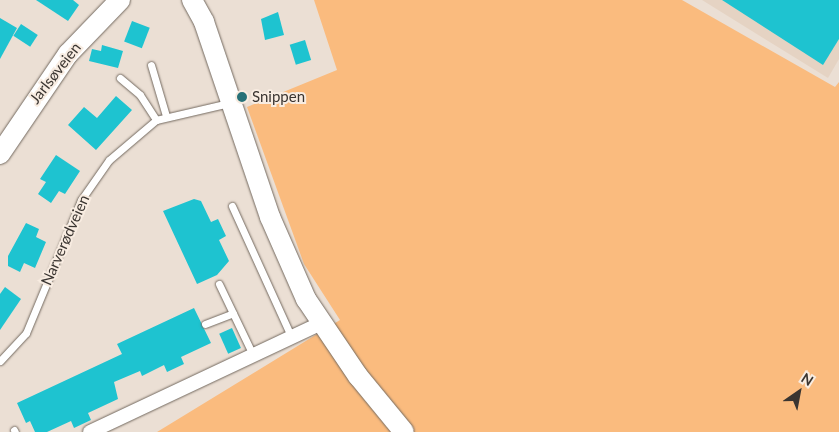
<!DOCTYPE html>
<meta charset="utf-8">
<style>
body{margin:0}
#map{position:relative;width:839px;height:432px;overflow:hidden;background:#ebdfd4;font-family:Lato,sans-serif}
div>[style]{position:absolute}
.built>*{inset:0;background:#e5d3c3}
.green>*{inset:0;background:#fabb7e}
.building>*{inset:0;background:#1ec3d0;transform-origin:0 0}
.roads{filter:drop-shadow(0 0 1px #73695f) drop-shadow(0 0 1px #73695f)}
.lane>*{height:7px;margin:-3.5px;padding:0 3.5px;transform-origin:3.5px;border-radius:3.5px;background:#fff}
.street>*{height:14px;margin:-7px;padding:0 7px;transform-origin:7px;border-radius:7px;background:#fff}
.secondary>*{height:20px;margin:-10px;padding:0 10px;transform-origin:10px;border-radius:10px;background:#fff}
.dots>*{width:14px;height:14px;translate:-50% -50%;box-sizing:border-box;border:2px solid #f8ece1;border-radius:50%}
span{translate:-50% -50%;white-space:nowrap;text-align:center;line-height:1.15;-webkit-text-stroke:4px #f8ece1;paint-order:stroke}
.street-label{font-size:15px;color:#3a3531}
.poi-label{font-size:15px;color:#3a3531}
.left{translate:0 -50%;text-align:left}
.north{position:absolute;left:774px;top:367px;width:50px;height:50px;-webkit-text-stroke:4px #f8ece1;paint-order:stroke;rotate:33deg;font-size:14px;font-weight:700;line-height:20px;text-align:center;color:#3a3531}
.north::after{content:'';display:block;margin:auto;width:18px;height:22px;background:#3a3531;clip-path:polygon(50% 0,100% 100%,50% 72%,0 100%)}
</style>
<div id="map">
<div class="built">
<div style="clip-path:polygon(702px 0,839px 0,839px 59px,828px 78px)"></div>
</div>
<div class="green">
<div style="clip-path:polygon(314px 0,682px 0,835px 87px,839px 82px,839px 432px,157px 432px,340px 320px,304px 264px,247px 107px,337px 70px)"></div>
</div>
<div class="building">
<div style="clip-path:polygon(36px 0,73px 0,79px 5px,68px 21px)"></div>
<div style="clip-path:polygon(722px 0,839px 0,839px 39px,823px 65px)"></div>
<div style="clip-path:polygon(278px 12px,284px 35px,265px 40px,261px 19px)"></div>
<div style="clip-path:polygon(0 18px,17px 28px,0 59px)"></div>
<div style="left:132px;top:21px;width:19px;height:22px;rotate:21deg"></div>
<div style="left:21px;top:24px;width:20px;height:14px;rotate:33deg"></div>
<div style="left:305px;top:40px;width:21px;height:16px;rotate:73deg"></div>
<div style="clip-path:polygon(102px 45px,123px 51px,118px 68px,89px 61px,92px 49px,101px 51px)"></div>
<div style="clip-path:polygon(116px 96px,132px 110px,96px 150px,68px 125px,84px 107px,97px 118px)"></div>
<div style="clip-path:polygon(56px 155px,80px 171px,65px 194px,59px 191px,51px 203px,38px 194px,46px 182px,40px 179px)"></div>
<div style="clip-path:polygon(194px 199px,201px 201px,211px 222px,218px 219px,226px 236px,219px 240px,229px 261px,217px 275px,197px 284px,163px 211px)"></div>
<div style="clip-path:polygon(26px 223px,39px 229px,36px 237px,46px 242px,35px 268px,24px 263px,20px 272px,8px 266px,8px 256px)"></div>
<div style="clip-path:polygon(5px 287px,21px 299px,0 330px,0 294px)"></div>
<div style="clip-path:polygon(194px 308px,211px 343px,181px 357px,184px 364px,167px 372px,164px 365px,142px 376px,140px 371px,114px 382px,118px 399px,88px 413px,91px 420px,74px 428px,71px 421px,47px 432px,35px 432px,30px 421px,26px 423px,17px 403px,122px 354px,117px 344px)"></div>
<div style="left:232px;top:328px;width:22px;height:14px;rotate:66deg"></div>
</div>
<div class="roads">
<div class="lane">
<div style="left:151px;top:65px;width:53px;rotate:73.6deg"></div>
<div style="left:120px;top:78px;width:26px;rotate:40deg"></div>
<div style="left:140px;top:95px;width:30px;rotate:57deg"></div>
<div style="left:232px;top:206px;width:145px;rotate:65.6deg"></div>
<div style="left:219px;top:284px;width:79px;rotate:64.4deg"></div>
<div style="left:205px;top:324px;width:30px;rotate:-21deg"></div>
<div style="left:0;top:361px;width:38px;rotate:-47deg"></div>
<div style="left:26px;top:333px;width:144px;rotate:-67.5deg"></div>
<div style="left:81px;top:200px;width:49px;rotate:-55deg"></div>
<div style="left:109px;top:160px;width:62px;rotate:-40.4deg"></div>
<div style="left:156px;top:120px;width:75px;rotate:-13.1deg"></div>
<div style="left:14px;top:430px;width:2px;rotate:63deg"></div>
</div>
<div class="street">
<div style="left:90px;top:432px;width:256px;rotate:-25.2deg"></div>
</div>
<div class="secondary">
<div style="left:192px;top:0;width:25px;rotate:61deg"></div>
<div style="left:204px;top:22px;width:206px;rotate:71.3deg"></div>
<div style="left:270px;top:217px;width:90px;rotate:66.3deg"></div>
<div style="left:306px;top:299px;width:93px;rotate:56deg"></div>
<div style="left:358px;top:376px;width:72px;rotate:50.6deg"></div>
<div style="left:0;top:154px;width:121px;rotate:-55.8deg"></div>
<div style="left:68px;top:54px;width:75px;rotate:-46.1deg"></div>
</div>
</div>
<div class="dots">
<div style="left:242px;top:97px;background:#277178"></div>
</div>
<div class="street-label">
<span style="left:55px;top:73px;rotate:-52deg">Jarlsøveien</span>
<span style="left:65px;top:240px;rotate:-66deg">Narverødveien</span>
</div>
<div class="poi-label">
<span class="left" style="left:252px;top:97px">Snippen</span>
</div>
<div class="north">N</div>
</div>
